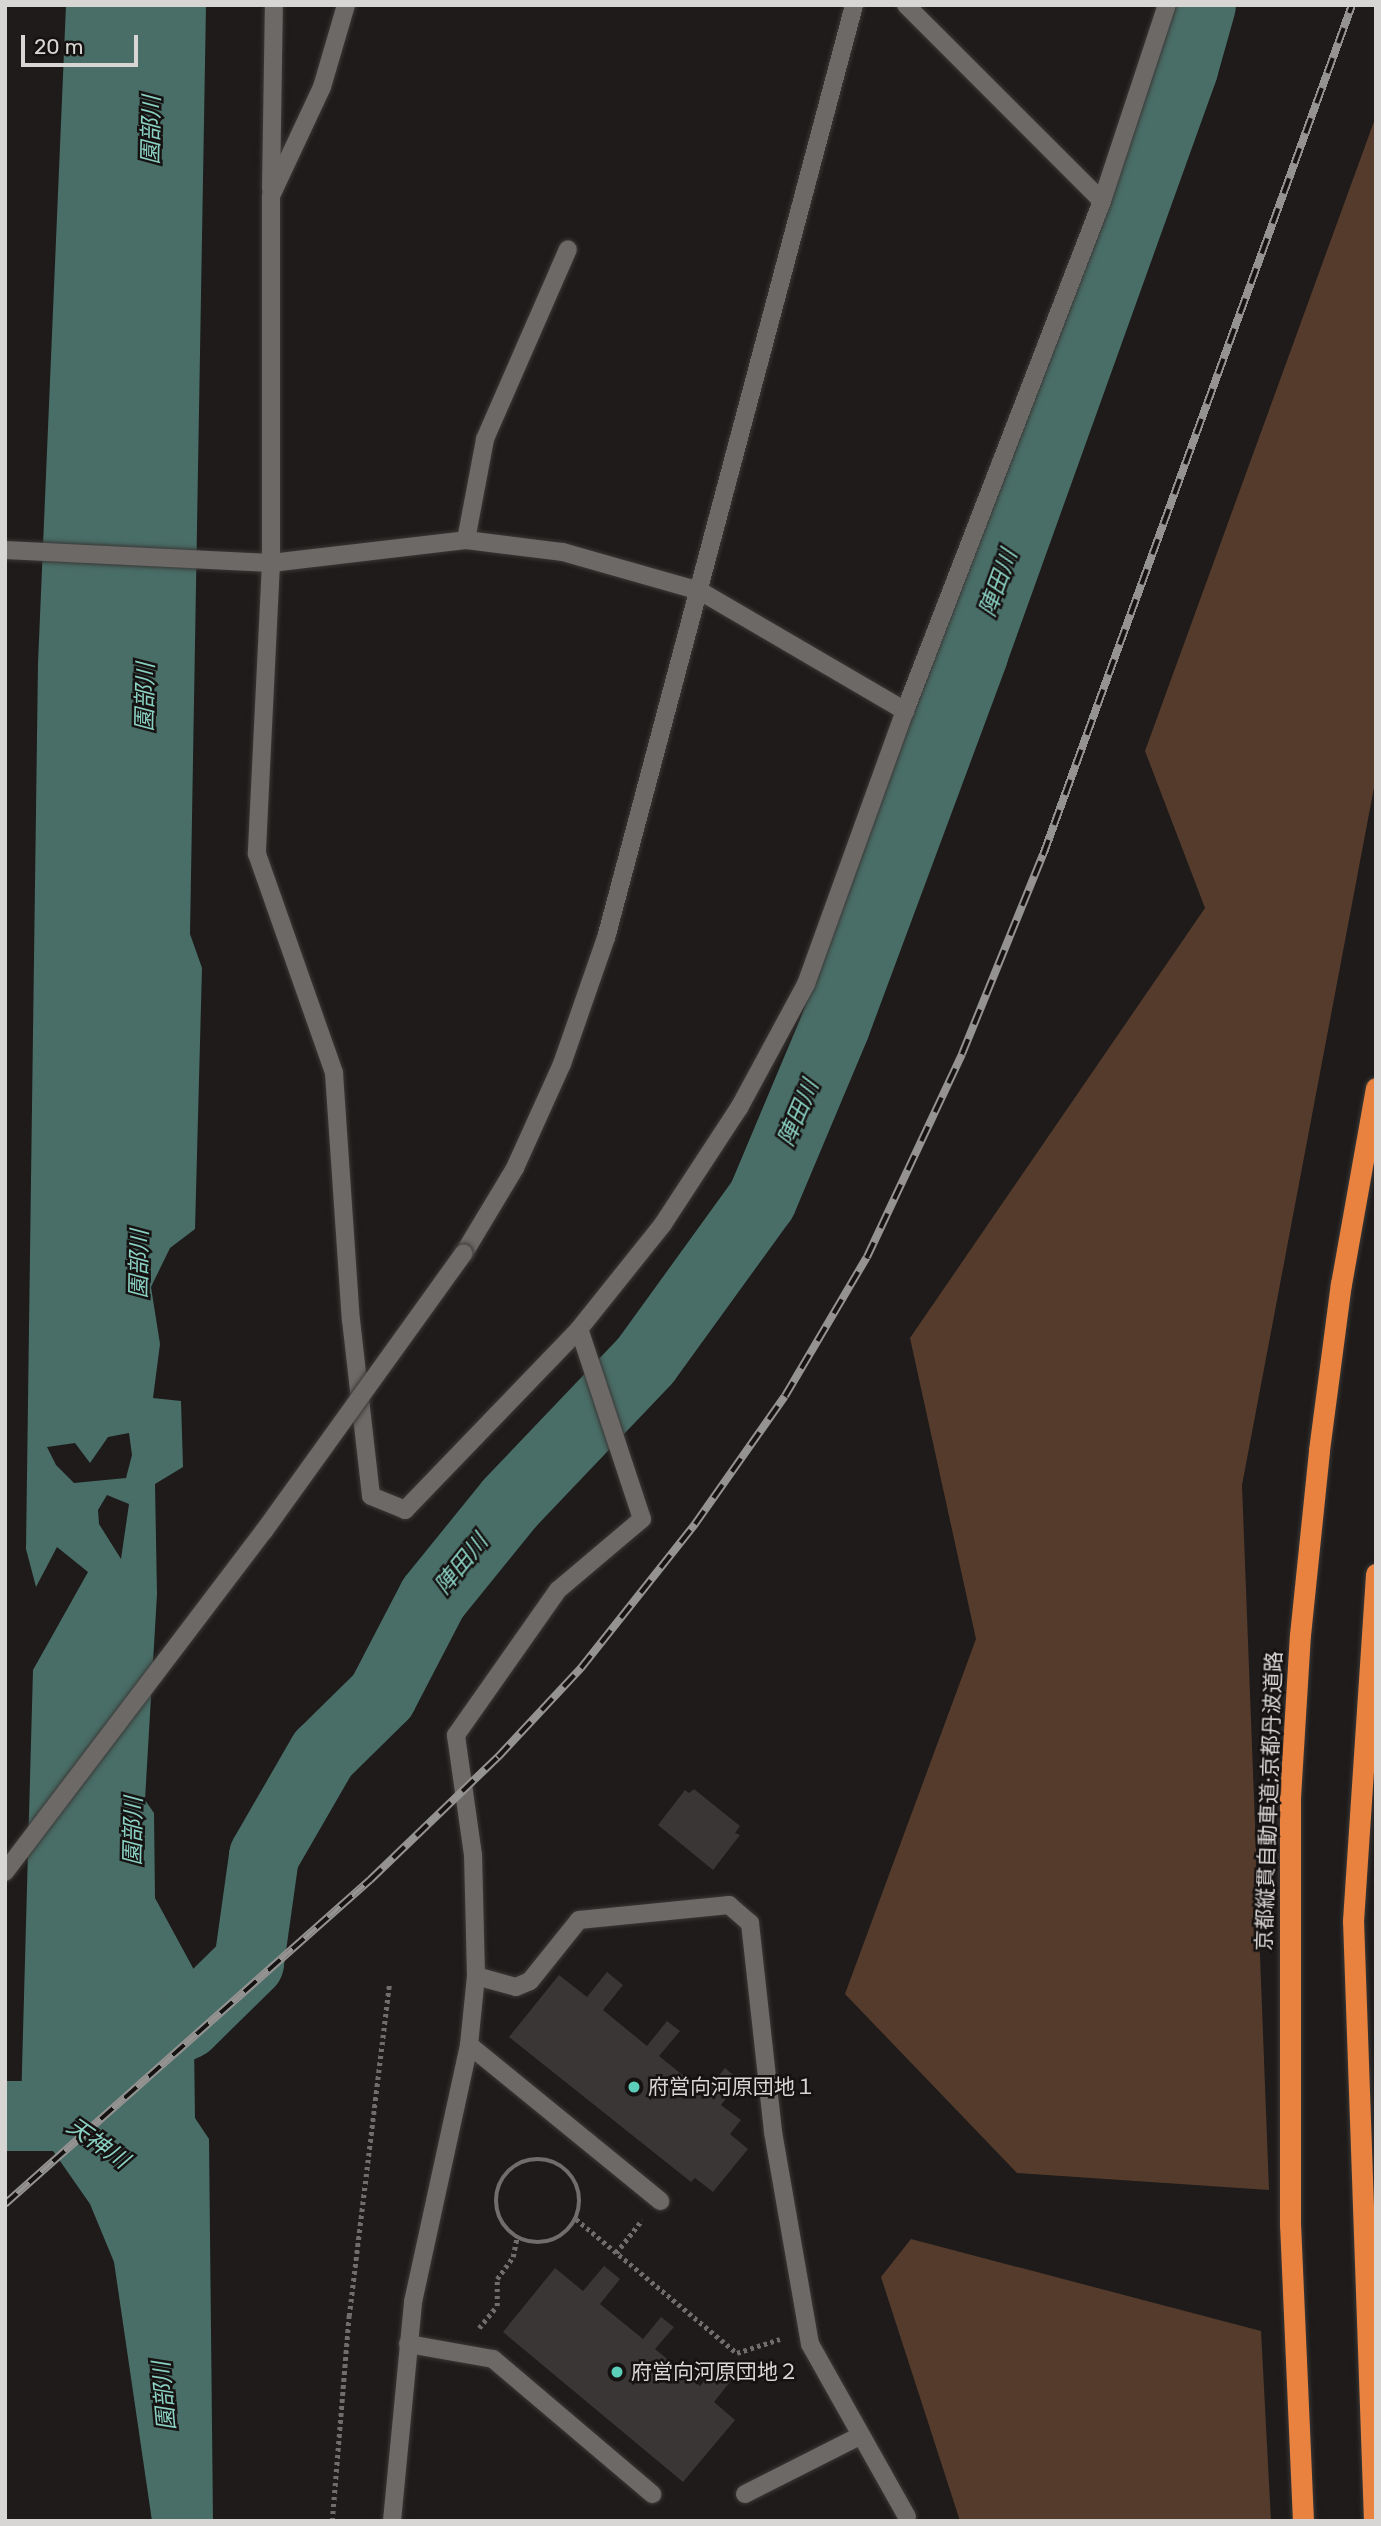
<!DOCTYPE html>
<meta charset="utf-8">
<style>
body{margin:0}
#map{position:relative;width:1381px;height:2526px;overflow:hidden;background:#1e1b1a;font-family:Rubik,"Noto Sans JP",sans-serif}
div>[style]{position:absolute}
.forest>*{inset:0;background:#553b2c}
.water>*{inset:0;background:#496e67}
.river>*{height:70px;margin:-35px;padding:0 35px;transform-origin:35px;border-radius:35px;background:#496e67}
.building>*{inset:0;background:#393635}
.path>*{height:4.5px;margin-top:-2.25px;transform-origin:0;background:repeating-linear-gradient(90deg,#706d6c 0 3.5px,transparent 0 7px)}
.path>.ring{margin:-2.25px;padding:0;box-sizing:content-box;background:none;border:4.5px solid #706d6c;border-radius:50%}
.roads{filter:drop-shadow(0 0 2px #3a3837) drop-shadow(0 0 2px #3a3837)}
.minor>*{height:18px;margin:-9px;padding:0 9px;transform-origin:9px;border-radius:9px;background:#6c6967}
.highway>*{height:21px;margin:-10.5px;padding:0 10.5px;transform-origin:10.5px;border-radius:10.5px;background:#e9823f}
.rail>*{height:8px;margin-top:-4px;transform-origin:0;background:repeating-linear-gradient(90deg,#151211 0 16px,#959392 0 32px);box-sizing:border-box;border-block:2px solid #959392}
.bridges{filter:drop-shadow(0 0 2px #3a3837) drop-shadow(0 0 2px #3a3837)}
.minor-bridge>*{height:18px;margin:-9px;padding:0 9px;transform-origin:9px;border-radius:9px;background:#6c6967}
.dots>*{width:19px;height:19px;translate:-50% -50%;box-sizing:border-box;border:4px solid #151211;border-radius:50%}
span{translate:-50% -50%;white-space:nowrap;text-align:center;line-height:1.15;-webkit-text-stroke:5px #151211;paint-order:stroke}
.street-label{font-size:21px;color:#d8d6d5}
.poi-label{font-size:21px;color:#d8d6d5}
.left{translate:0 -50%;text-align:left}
.water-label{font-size:23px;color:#8ad1c3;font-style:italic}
.frame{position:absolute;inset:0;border:7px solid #d8d6d5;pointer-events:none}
.scale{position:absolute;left:21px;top:35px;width:117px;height:32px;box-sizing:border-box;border:4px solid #d8d6d5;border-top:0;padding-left:9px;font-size:21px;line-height:24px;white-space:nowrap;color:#d8d6d5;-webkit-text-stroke:5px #151211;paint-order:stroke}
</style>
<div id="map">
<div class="forest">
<div style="clip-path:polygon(1376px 116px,1376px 777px,1242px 1485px,1269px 2190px,1017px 2173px,845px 1994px,976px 1639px,910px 1338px,1205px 908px,1145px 751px)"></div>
<div style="clip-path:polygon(911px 2239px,1261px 2331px,1271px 2521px,960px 2521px,881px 2277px)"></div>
</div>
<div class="water">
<div style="clip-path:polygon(evenodd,66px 5px,206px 5px,190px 934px,202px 968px,195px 1229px,170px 1248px,151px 1287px,160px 1344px,153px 1398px,181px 1401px,183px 1467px,155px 1484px,157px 1594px,145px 1800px,154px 1813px,155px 1898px,193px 1968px,195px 2118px,209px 2139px,213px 2521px,152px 2521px,114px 2262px,90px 2204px,21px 2105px,33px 1670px,88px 1572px,57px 1547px,36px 1587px,26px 1549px,38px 663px,66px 5px,129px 1433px,132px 1455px,126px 1478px,74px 1483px,56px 1465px,47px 1447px,75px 1443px,90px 1463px,108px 1437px,129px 1433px,66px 5px,107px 1495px,129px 1504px,121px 1559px,99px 1524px,98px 1510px,107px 1495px)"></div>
</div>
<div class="river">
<div style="left:130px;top:2051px;width:63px;rotate:-25.3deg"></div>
<div style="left:187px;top:2024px;width:87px;rotate:-44.5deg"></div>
<div style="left:249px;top:1963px;width:108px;rotate:-82deg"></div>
<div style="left:264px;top:1856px;width:118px;rotate:-60deg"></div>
<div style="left:323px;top:1754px;width:83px;rotate:-44.5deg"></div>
<div style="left:382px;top:1696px;width:110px;rotate:-62.5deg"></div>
<div style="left:433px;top:1598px;width:122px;rotate:-51deg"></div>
<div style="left:510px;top:1503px;width:197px;rotate:-46.4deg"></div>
<div style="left:646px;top:1360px;width:198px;rotate:-54.1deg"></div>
<div style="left:762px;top:1200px;width:189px;rotate:-67.2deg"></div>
<div style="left:835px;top:1026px;width:397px;rotate:-69.6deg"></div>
<div style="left:973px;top:654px;width:622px;rotate:-70.25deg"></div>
<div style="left:1183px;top:69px;width:66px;rotate:-74.3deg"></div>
<div style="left:5px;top:2116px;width:60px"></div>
<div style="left:65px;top:2116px;width:60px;rotate:36.9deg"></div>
</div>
<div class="building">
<div style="clip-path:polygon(694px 1789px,740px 1826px,735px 1833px,740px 1835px,713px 1870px,658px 1825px,685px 1790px,689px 1793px)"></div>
<div style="clip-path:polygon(607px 1972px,623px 1985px,603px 2010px,647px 2046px,667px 2021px,680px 2031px,659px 2056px,705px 2093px,725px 2068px,740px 2081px,721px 2105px,741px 2120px,730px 2134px,748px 2149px,713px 2192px,695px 2178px,691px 2182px,509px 2037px,559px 1975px,587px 1997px)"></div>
<div style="clip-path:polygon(604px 2266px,620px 2279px,600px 2304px,643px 2339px,661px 2317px,674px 2327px,655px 2349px,700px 2386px,717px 2365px,733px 2378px,714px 2402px,735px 2420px,683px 2482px,503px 2332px,555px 2268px,583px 2291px)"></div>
</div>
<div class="path">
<div class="ring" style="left:496px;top:2159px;width:79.5px;height:79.5px"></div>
<div style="left:576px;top:2219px;width:209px;rotate:39.8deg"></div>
<div style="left:737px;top:2353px;width:45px;rotate:-18deg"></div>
<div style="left:616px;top:2253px;width:42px;rotate:-51.8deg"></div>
<div style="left:479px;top:2328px;width:28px;rotate:-51deg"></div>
<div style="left:497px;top:2306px;width:27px;rotate:-90deg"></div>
<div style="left:497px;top:2279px;width:27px;rotate:-54deg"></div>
<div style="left:513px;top:2257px;width:21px;rotate:-79deg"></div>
<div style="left:332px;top:2521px;width:206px;rotate:-85.3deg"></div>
<div style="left:349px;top:2316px;width:334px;rotate:-83.1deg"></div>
</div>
<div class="roads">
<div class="minor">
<div style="left:346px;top:5px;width:85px;rotate:106.3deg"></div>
<div style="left:322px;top:87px;width:120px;rotate:115.1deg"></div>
<div style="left:271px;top:196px;width:367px;rotate:90deg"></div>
<div style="left:271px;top:563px;width:291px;rotate:92.8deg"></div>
<div style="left:257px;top:854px;width:232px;rotate:70.6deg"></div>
<div style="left:334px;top:1073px;width:248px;rotate:86.1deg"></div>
<div style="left:351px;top:1320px;width:177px;rotate:83.5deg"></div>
<div style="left:371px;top:1496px;width:37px;rotate:22deg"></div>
<div style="left:405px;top:1510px;width:251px;rotate:-46.1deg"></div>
<div style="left:579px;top:1329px;width:134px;rotate:-51.3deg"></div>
<div style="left:663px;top:1224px;width:139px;rotate:-56.8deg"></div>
<div style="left:739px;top:1108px;width:141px;rotate:-61.6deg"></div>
<div style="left:806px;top:984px;width:290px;rotate:-70.1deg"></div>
<div style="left:905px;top:711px;width:547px;rotate:-68.88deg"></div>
<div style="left:1102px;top:201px;width:206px;rotate:-71.7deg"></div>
<div style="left:906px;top:5px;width:277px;rotate:45deg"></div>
<div style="left:271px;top:189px;width:184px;rotate:-89.1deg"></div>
<div style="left:466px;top:540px;width:103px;rotate:-79.3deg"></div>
<div style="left:485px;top:439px;width:207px;rotate:-66.4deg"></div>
<div style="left:5px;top:550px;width:266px;rotate:2.8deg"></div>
<div style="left:271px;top:563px;width:196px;rotate:-6.7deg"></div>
<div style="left:466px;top:540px;width:98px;rotate:7.1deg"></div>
<div style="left:563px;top:552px;width:142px;rotate:15.9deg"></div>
<div style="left:700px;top:591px;width:238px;rotate:30.3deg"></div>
<div style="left:464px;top:1253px;width:99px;rotate:-59deg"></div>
<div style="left:515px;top:1168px;width:114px;rotate:-65.7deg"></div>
<div style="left:562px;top:1064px;width:133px;rotate:-70.8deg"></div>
<div style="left:606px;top:938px;width:965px;rotate:-75.11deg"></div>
<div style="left:476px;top:1976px;width:41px;rotate:15.4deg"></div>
<div style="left:516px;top:1987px;width:15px;rotate:-23deg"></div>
<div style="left:530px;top:1981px;width:78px;rotate:-51.2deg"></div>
<div style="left:579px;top:1920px;width:151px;rotate:-5.7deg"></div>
<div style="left:729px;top:1905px;width:28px;rotate:41deg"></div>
<div style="left:750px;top:1923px;width:210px;rotate:83.7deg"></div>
<div style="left:773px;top:2132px;width:215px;rotate:80.1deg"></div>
<div style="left:810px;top:2344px;width:198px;rotate:60.7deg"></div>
<div style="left:469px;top:2045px;width:247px;rotate:39.2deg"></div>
<div style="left:408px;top:2344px;width:86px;rotate:10deg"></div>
<div style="left:493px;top:2359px;width:209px;rotate:40.3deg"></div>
<div style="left:745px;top:2494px;width:129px;rotate:-26.8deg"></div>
<div style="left:392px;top:2521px;width:220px;rotate:-84.5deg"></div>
<div style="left:413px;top:2302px;width:263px;rotate:-77.7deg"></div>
<div style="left:469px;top:2045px;width:69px;rotate:-84.2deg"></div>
<div style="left:476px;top:1976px;width:121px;rotate:-91.4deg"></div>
<div style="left:473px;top:1855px;width:121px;rotate:-98.1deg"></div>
<div style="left:456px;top:1735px;width:177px;rotate:-54.9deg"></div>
<div style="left:558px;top:1590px;width:110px;rotate:-40.2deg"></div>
<div style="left:642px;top:1519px;width:200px;rotate:-108.3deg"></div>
</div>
<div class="highway">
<div style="left:1303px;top:2521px;width:296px;rotate:-92.5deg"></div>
<div style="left:1290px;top:2225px;width:428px;rotate:-90deg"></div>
<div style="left:1290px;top:1797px;width:162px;rotate:-86.5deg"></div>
<div style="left:1300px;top:1635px;width:186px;rotate:-84.1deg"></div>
<div style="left:1319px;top:1450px;width:167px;rotate:-82.5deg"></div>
<div style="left:1341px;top:1284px;width:199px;rotate:-79.9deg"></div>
<div style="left:1374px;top:2521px;width:600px;rotate:-92deg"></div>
<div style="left:1353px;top:1921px;width:348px;rotate:-86.2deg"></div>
</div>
</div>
<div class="rail">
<div style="left:5px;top:2204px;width:488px;rotate:-41.6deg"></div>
<div style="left:370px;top:1880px;width:178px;rotate:-43.9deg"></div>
<div style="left:498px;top:1757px;width:122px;rotate:-47deg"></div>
<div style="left:581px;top:1668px;width:184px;rotate:-51.6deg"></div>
<div style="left:695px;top:1524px;width:156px;rotate:-54.9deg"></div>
<div style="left:785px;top:1396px;width:161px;rotate:-59.5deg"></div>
<div style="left:867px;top:1257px;width:224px;rotate:-64.9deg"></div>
<div style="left:962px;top:1054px;width:215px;rotate:-67.9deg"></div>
<div style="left:1043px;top:855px;width:904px;rotate:-70.02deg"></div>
</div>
<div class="bridges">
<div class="minor-bridge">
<div style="left:5px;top:1872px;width:428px;rotate:-52.8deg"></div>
<div style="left:264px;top:1531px;width:342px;rotate:-54.3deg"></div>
</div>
</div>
<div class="dots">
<div style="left:634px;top:2087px;background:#5cceba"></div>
<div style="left:617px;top:2372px;background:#5cceba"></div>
</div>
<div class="street-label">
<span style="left:1269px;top:1801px;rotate:-88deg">京都縦貫自動車道;京都丹波道路</span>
</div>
<div class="poi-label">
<span class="left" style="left:648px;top:2087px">府営向河原団地１</span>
<span class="left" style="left:631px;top:2372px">府営向河原団地２</span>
</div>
<div class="water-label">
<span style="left:151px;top:130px;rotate:-89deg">園部川</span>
<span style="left:998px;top:583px;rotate:-70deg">陣田川</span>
<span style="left:145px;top:697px;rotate:-89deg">園部川</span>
<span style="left:798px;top:1113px;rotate:-67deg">陣田川</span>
<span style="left:139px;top:1264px;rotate:-89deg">園部川</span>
<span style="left:461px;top:1564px;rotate:-51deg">陣田川</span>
<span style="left:133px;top:1831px;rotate:-89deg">園部川</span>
<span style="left:98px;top:2143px;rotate:35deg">天神川</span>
<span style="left:164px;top:2396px;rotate:-95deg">園部川</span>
</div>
<div class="frame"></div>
<div class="scale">20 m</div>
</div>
